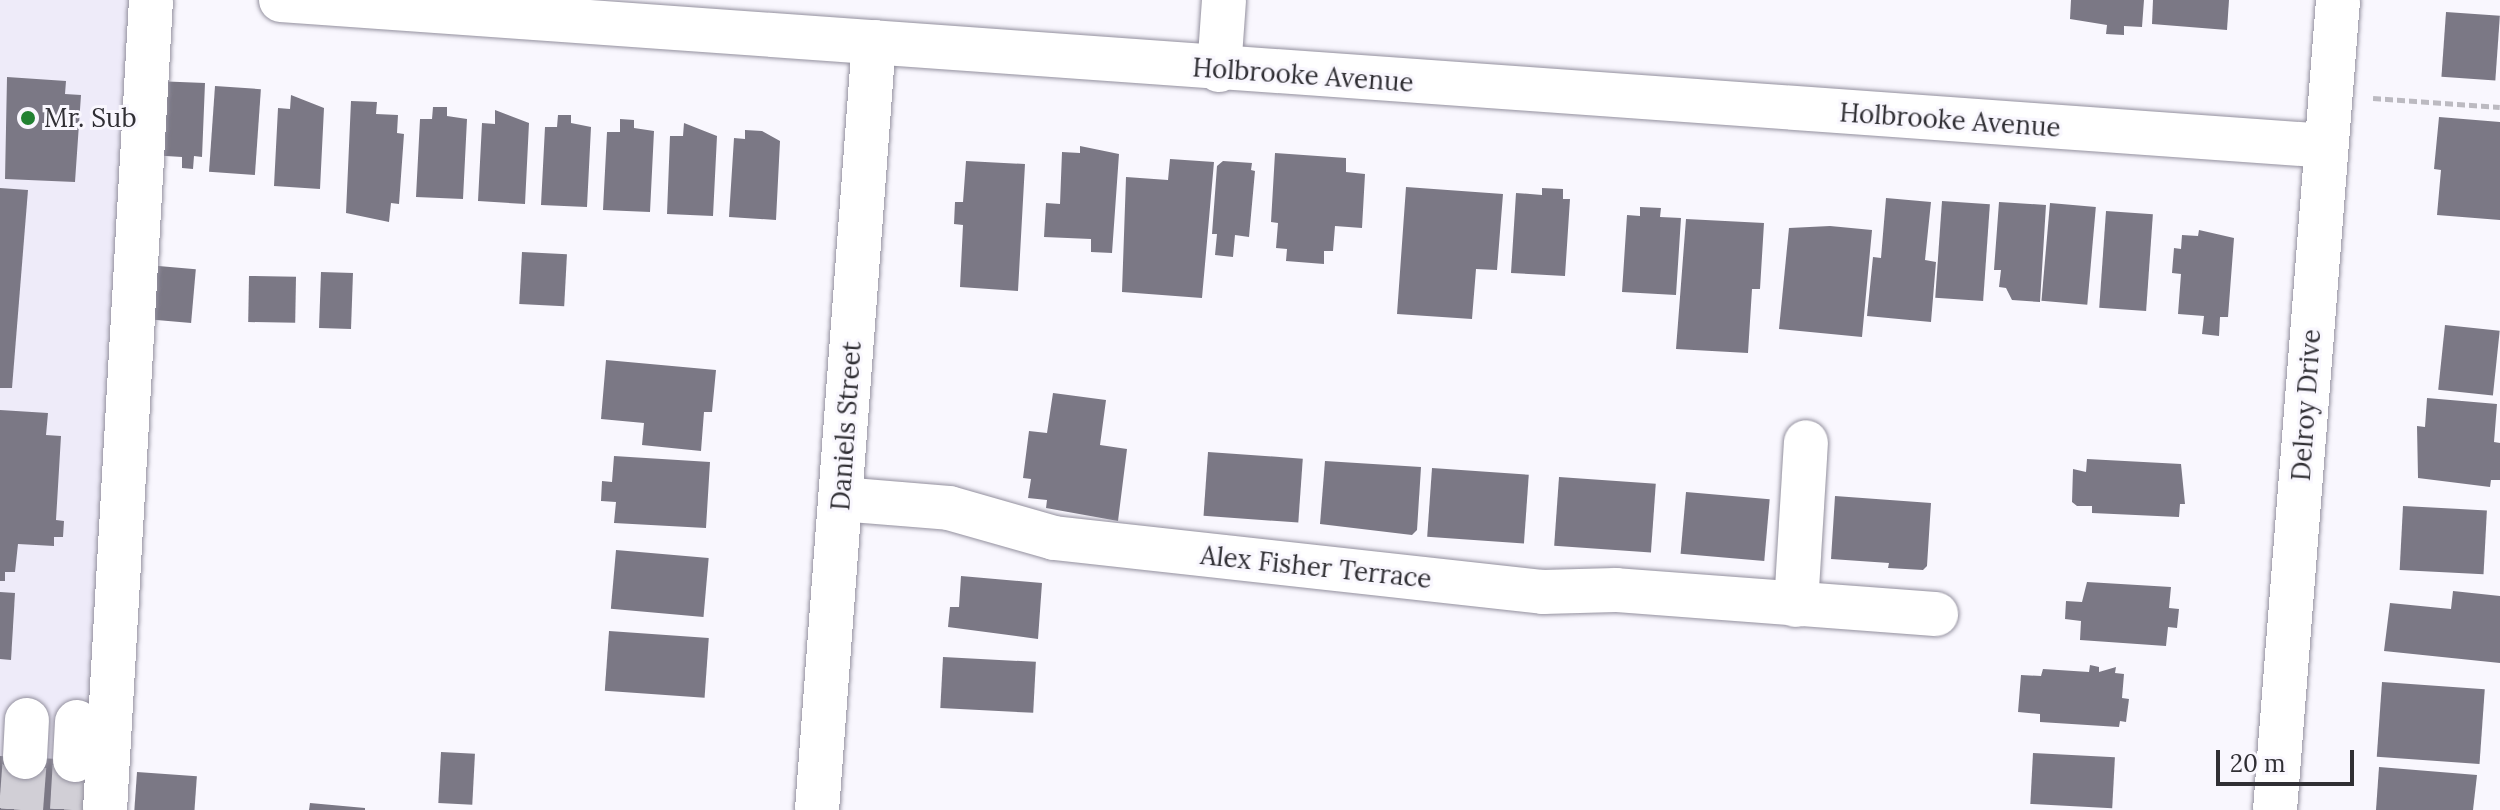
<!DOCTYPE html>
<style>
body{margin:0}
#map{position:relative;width:2500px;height:810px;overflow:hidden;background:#f9f7fe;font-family:Lora,serif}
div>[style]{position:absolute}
.built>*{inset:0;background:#eeebf9}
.building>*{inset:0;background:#7b7885;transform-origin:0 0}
.minor-tunnel>*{height:44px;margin-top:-22px;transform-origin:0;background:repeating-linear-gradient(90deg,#d1cfd6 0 44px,transparent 0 66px)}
.path>*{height:5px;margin-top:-2.5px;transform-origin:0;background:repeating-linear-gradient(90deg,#bcbac1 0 8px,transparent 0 12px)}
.roads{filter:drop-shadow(0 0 2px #93909e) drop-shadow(0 0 2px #93909e)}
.minor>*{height:44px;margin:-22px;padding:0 22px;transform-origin:22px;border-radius:22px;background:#fff}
.dots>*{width:22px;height:22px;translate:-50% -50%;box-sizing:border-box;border:4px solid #f9f7fe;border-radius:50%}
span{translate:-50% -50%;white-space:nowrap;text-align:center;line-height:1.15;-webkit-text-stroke:6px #f9f7fe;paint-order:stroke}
.street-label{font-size:26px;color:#302f34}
.poi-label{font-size:26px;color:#302f34}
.left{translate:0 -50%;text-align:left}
.scale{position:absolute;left:2216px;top:750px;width:138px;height:36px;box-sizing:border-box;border:4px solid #302f34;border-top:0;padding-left:10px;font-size:24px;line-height:28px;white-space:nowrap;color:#302f34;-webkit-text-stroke:6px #f9f7fe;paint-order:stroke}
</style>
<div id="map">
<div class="built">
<div style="clip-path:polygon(0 0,167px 0,115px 810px,0 810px)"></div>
</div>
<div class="building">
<div style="clip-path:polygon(2071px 0,2144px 0,2142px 27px,2124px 26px,2124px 35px,2106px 34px,2107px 25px,2070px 19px)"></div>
<div style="clip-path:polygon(2153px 0,2229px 0,2227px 30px,2152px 24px)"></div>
<div style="left:2446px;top:12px;width:54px;height:65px;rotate:4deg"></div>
<div style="clip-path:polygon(7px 77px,66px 81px,65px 94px,81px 95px,75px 182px,5px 179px)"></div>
<div style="clip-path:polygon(155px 81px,205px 83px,202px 157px,194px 156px,193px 169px,182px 168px,182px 157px,150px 155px)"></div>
<div style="left:215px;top:86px;width:46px;height:86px;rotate:4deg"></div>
<div style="clip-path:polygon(291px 95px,324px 108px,320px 189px,274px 186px,278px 108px,290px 109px)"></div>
<div style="clip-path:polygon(351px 101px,377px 102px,376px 114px,398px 115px,397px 133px,404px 134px,399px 204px,391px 203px,389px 222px,346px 213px)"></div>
<div style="clip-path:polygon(433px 107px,447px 107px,447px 116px,467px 119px,463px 199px,416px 197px,420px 119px,432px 119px)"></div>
<div style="clip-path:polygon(495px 110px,529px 123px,525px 204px,478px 201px,482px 123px,495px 124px)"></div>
<div style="clip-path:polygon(558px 115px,571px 115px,571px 123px,591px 127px,587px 207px,541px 205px,545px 127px,557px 127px)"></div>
<div style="clip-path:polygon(2439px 117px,2500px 122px,2500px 220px,2437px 215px,2441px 170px,2434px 169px)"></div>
<div style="clip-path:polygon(620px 119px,634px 120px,634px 128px,654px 131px,650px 212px,603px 210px,607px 132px,620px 132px)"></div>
<div style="clip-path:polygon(684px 123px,717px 136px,713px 216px,667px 214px,670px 136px,683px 136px)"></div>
<div style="clip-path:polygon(745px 130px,762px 131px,780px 141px,776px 220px,729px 217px,734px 138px,745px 139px)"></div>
<div style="clip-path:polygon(1080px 146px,1119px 154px,1112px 253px,1091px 252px,1091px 239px,1044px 237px,1046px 203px,1060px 204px,1062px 152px,1080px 153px)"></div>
<div style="clip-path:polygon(1275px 153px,1346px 158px,1346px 172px,1365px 174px,1362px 228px,1335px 226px,1333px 251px,1324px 251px,1324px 264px,1286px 261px,1287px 249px,1276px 248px,1278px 223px,1271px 222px)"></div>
<div style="clip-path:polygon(1170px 159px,1214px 162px,1202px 298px,1122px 292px,1126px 177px,1168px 180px)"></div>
<div style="clip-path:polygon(966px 161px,1025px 164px,1018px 291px,960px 287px,963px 225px,954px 224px,955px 202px,963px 202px)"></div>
<div style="clip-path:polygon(1223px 161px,1252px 163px,1251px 170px,1255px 171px,1249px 237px,1235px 235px,1233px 257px,1215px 255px,1217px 234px,1212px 234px,1217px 166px)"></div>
<div style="clip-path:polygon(1406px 187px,1503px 194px,1497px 270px,1476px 269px,1472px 319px,1397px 314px)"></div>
<div style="clip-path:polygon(0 188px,28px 190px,12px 388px,0 388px)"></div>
<div style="clip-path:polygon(1542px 188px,1563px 189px,1563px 199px,1570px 199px,1565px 276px,1511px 273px,1516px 193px,1542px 195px)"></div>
<div style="clip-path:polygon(1886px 198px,1931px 202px,1925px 260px,1936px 262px,1931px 322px,1867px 316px,1873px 257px,1881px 258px)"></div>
<div style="left:1942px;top:201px;width:48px;height:97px;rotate:4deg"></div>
<div style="clip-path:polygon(1999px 202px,2046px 205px,2040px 302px,2012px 300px,2006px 288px,1999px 287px,2001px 270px,1994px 270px)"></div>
<div style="left:2050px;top:203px;width:46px;height:98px;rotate:5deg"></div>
<div style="clip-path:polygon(1640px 207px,1661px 208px,1660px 217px,1681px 218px,1676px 295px,1622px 292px,1627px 215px,1640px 216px)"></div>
<div style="left:2106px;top:211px;width:47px;height:97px;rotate:4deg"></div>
<div style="clip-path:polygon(1686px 219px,1764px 223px,1760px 289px,1752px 289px,1748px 353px,1676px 349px)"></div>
<div style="clip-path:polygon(1830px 226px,1872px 230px,1862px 337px,1779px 329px,1789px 228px)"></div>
<div style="clip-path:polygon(2199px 230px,2234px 238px,2228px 317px,2220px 317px,2219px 336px,2202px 334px,2204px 316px,2178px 314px,2181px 274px,2172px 273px,2174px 248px,2181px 249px,2182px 235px,2198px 236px)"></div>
<div style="left:522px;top:252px;width:45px;height:52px;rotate:3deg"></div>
<div style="left:147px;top:265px;width:49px;height:54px;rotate:5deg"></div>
<div style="left:321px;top:272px;width:32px;height:56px;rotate:2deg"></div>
<div style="left:249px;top:276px;width:47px;height:46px;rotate:1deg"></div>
<div style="left:2445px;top:325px;width:55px;height:65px;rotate:6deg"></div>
<div style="clip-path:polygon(606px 360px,716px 370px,712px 412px,704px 412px,701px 451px,642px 445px,644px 423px,601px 419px)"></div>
<div style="clip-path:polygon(1053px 393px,1106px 400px,1100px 445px,1127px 449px,1118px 521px,1046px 508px,1047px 500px,1028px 498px,1031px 479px,1023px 478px,1029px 431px,1047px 433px)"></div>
<div style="clip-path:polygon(2427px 398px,2497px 404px,2494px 442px,2500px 443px,2500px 480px,2491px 480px,2490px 487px,2418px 478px,2417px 426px,2425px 427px)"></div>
<div style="clip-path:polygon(0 410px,48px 413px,46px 435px,61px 436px,56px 520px,64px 521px,63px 537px,54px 537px,54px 546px,18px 544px,15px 572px,5px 572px,5px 581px,0 581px)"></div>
<div style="left:1208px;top:452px;width:95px;height:64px;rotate:4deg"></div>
<div style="clip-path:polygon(614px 456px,710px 462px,706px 528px,614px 523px,616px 502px,601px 501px,602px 481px,612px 482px)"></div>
<div style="clip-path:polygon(2087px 459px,2181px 464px,2185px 504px,2180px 504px,2179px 517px,2092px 513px,2092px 506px,2077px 506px,2072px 502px,2073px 469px,2086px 472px)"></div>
<div style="clip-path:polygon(1325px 461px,1421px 467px,1417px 530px,1412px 535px,1320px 524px)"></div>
<div style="left:1432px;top:468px;width:97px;height:69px;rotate:4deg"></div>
<div style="left:1559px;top:477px;width:97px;height:69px;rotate:4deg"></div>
<div style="left:1686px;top:492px;width:84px;height:62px;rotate:5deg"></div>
<div style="clip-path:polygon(1835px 496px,1931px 503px,1927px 566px,1923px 570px,1888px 568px,1889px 563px,1831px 559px)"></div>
<div style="left:2403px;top:506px;width:84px;height:64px;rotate:3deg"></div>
<div style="left:616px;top:550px;width:93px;height:59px;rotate:5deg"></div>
<div style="clip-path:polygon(961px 576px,1042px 583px,1038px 639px,948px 627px,950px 607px,959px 607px)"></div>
<div style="clip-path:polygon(2087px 582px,2171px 587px,2169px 608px,2179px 609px,2177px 628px,2168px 627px,2166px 646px,2080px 640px,2081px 621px,2065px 619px,2066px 601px,2082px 602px)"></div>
<div style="clip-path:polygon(2453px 591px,2500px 596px,2500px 663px,2384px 651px,2390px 603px,2451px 609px)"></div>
<div style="clip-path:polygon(0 592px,15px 593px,11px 660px,0 659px)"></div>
<div style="left:609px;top:631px;width:100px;height:60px;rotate:4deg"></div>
<div style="left:943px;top:657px;width:93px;height:51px;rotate:3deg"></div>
<div style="clip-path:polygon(2090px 665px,2099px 667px,2099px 672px,2116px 667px,2115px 673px,2124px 674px,2122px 698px,2129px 699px,2126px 722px,2120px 721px,2119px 727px,2040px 722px,2040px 714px,2018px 712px,2021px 675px,2041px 676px,2043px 669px,2089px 672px)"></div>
<div style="left:2382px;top:682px;width:103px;height:75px;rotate:4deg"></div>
<div style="left:441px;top:752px;width:34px;height:51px;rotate:3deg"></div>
<div style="left:2033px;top:753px;width:82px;height:51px;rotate:3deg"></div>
<div style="left:0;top:756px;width:92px;height:54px;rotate:3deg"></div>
<div style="clip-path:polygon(2379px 767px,2477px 775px,2473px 810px,2376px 810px)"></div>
<div style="left:137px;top:772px;width:60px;height:38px;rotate:4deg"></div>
<div style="clip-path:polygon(310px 803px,365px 808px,365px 810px,309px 810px)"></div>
</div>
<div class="minor-tunnel">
<div style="left:21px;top:810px;width:53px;rotate:-85.7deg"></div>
<div style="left:72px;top:810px;width:50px;rotate:-86.6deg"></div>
</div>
<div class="path">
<div style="left:2373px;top:98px;width:127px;rotate:4.1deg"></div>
</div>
<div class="roads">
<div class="minor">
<div style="left:281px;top:0;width:2050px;rotate:4.08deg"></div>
<div style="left:1219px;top:70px;width:70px;rotate:-85.9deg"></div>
<div style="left:840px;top:499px;width:109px;rotate:4.7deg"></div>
<div style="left:949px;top:508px;width:109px;rotate:15.9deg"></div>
<div style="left:1054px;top:538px;width:492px;rotate:6.3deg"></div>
<div style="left:1543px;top:592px;width:73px;rotate:-1.6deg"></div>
<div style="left:1616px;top:590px;width:321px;rotate:4.3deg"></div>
<div style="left:1796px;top:605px;width:163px;rotate:-86.5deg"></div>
<div style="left:25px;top:757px;width:37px;rotate:-87deg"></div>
<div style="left:75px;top:760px;width:38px;rotate:-87deg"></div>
<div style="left:105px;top:810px;width:811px;rotate:-86.75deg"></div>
<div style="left:817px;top:810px;width:770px;rotate:-85.76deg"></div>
<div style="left:2275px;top:810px;width:812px;rotate:-85.55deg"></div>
</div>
</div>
<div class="dots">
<div style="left:28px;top:118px;background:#228132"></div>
</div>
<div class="street-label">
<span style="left:1303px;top:75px;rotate:4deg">Holbrooke Avenue</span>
<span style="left:1950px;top:120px;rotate:4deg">Holbrooke Avenue</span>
<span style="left:2306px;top:405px;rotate:-86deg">Delroy Drive</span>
<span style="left:846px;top:426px;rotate:-86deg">Daniels Street</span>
<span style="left:1316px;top:567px;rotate:6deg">Alex Fisher Terrace</span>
</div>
<div class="poi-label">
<span class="left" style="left:44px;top:118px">Mr. Sub</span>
</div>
<div class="scale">20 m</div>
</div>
